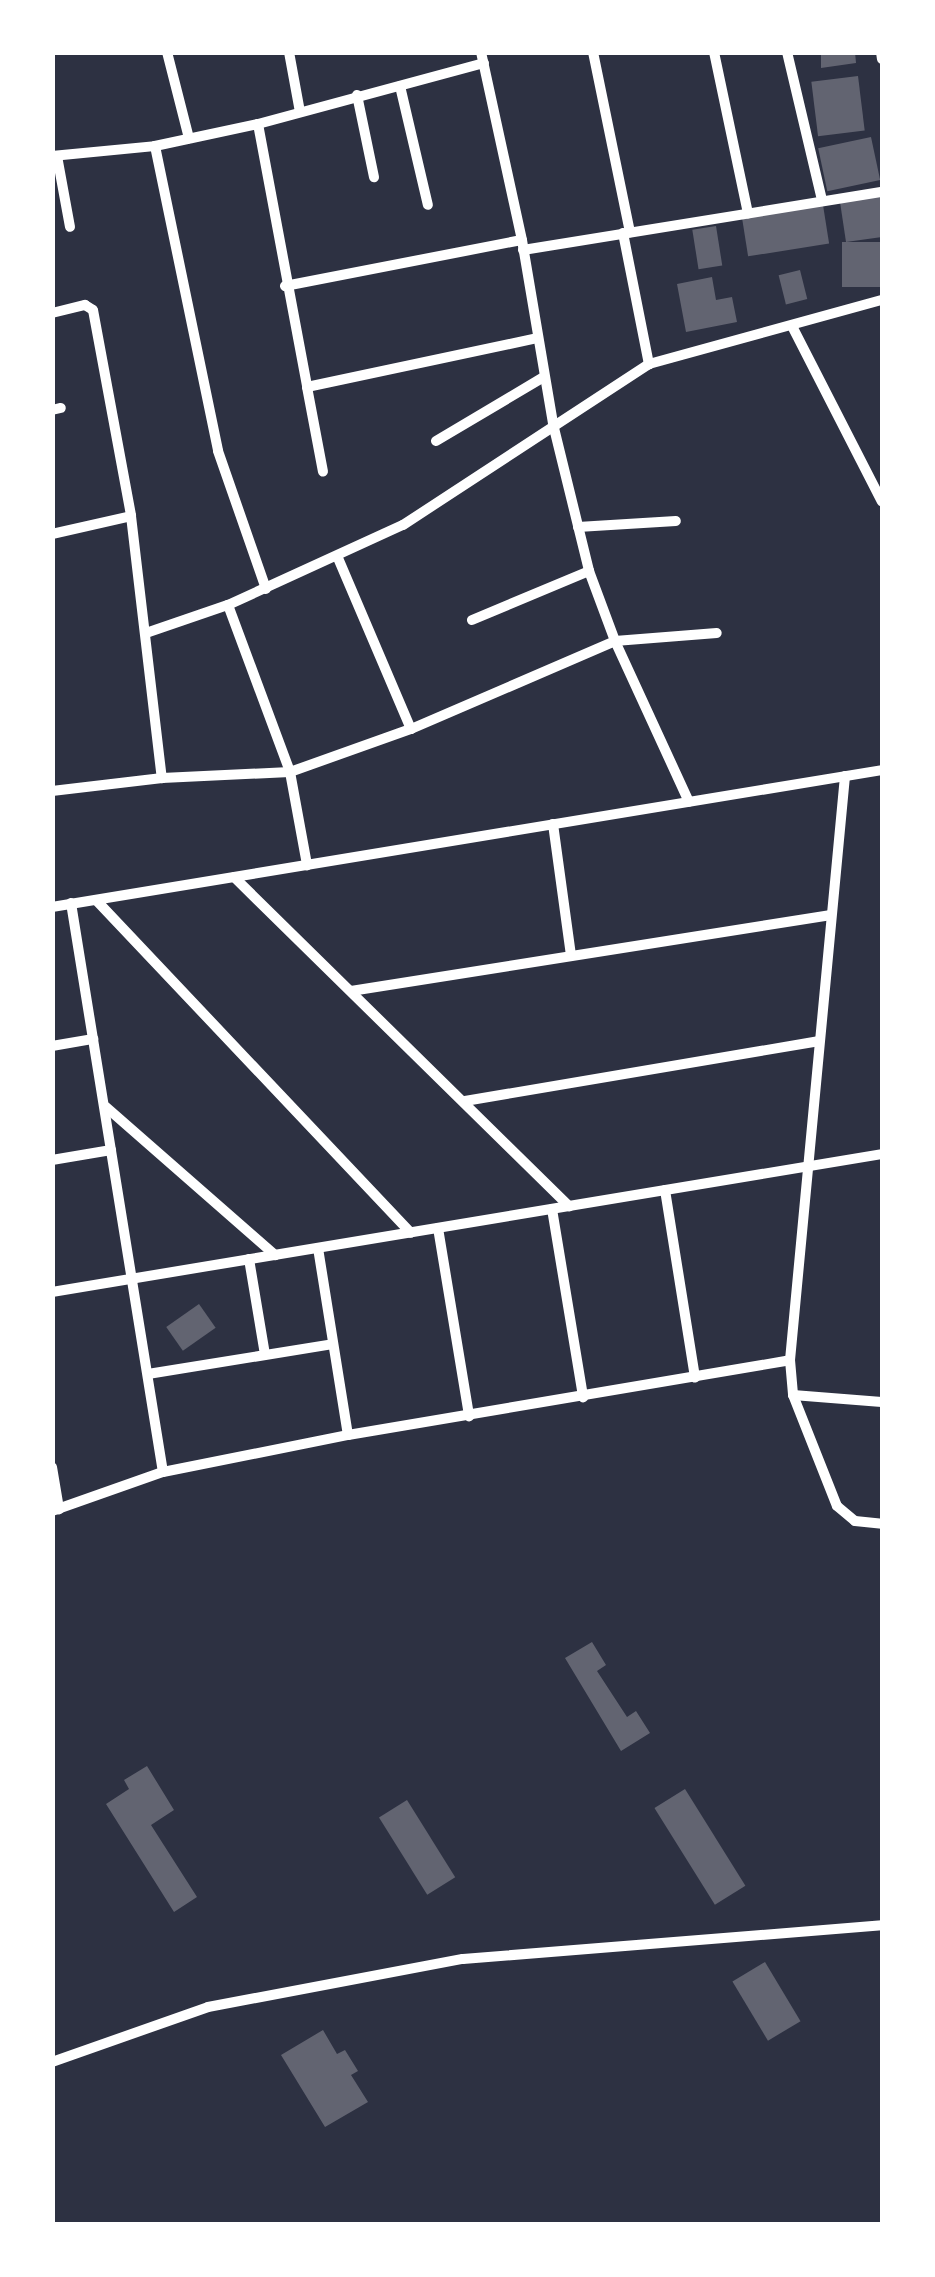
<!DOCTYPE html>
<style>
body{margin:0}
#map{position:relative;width:935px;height:2277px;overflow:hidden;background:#2d3142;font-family:Poppins,sans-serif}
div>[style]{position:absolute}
.building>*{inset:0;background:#626471;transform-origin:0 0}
.minor>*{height:10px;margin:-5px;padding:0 5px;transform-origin:5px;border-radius:5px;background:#fff}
span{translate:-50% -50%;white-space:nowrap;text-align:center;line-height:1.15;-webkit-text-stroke:9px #fff;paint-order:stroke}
.frame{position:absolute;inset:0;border:55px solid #fff;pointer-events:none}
</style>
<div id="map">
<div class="building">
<div style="clip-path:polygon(821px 52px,855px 52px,856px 63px,821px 68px)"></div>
<div style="left:858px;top:76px;width:55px;height:47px;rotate:83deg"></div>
<div style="left:871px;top:137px;width:44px;height:54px;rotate:78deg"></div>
<div style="clip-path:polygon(882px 196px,882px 237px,846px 242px,840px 202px)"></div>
<div style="left:823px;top:205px;width:39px;height:82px;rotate:81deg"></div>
<div style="left:716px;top:226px;width:40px;height:24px;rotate:81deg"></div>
<div style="left:882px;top:242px;width:45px;height:40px;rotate:90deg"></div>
<div style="left:800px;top:270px;width:30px;height:22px;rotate:76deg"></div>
<div style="clip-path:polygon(712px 277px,716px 300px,732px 297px,737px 322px,686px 332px,677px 284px)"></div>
<div style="left:199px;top:1304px;width:29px;height:40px;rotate:55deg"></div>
<div style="clip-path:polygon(592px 1642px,606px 1665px,597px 1671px,627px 1717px,636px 1711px,650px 1733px,621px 1751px,565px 1658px)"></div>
<div style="clip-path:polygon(147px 1766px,174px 1810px,151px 1825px,197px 1897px,174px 1912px,106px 1804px,129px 1789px,124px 1780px)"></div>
<div style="left:685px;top:1789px;width:114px;height:36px;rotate:58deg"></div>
<div style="left:407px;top:1800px;width:91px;height:33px;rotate:58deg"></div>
<div style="left:765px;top:1962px;width:69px;height:38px;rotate:59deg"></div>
<div style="clip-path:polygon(323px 2030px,337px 2054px,345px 2050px,358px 2071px,351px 2075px,368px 2102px,325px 2127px,281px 2055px)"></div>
</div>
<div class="minor">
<div style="left:167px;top:52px;width:89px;rotate:75.7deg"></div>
<div style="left:289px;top:52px;width:61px;rotate:79.6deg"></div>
<div style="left:481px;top:52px;width:192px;rotate:77.7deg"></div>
<div style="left:522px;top:240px;width:187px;rotate:80.4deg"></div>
<div style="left:553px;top:424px;width:151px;rotate:76.2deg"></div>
<div style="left:589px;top:571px;width:75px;rotate:69.6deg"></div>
<div style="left:615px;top:641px;width:177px;rotate:65.3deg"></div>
<div style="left:593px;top:52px;width:184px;rotate:78.4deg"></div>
<div style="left:714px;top:52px;width:165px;rotate:78.1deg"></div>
<div style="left:787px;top:52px;width:152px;rotate:76.7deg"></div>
<div style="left:881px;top:52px;width:7px;rotate:82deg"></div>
<div style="left:400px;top:86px;width:122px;rotate:76.8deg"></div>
<div style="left:357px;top:95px;width:84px;rotate:78.3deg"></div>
<div style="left:258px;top:124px;width:268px;rotate:79.4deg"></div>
<div style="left:307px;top:387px;width:235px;rotate:-12deg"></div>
<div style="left:155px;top:146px;width:311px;rotate:78.3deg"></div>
<div style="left:218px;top:451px;width:146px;rotate:70.8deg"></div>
<div style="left:52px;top:156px;width:103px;rotate:-5.5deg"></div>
<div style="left:155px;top:146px;width:105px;rotate:-12.1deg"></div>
<div style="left:258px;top:124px;width:234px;rotate:-15.1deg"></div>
<div style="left:57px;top:156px;width:72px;rotate:79.6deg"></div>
<div style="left:623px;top:233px;width:134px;rotate:78.8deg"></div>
<div style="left:523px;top:250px;width:364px;rotate:-9.2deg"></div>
<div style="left:285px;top:286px;width:241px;rotate:-11deg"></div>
<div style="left:52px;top:313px;width:34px;rotate:-14deg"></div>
<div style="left:85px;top:305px;width:9px;rotate:32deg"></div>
<div style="left:93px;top:310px;width:209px;rotate:79.5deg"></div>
<div style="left:131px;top:516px;width:264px;rotate:83.3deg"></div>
<div style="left:793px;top:328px;width:195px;rotate:62.9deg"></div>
<div style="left:307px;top:387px;width:86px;rotate:79.3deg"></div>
<div style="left:52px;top:410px;width:9px;rotate:-13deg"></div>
<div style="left:436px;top:441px;width:126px;rotate:-30.7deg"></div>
<div style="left:578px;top:527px;width:98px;rotate:-3.5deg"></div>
<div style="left:52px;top:534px;width:81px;rotate:-12.8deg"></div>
<div style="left:338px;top:558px;width:186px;rotate:66.9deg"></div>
<div style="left:228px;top:605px;width:178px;rotate:69.6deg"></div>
<div style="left:290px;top:772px;width:95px;rotate:79.6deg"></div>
<div style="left:472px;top:620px;width:127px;rotate:-22.7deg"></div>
<div style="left:146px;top:633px;width:87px;rotate:-18.9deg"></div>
<div style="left:228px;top:605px;width:192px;rotate:-24.6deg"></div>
<div style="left:403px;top:525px;width:294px;rotate:-33.2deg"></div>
<div style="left:649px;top:364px;width:242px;rotate:-15.4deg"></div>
<div style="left:845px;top:776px;width:587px;rotate:95.38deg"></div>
<div style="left:790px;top:1360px;width:35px;rotate:85deg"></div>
<div style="left:793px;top:1395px;width:119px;rotate:68.4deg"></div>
<div style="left:837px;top:1506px;width:23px;rotate:40deg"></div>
<div style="left:855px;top:1521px;width:27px;rotate:6deg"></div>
<div style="left:52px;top:791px;width:111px;rotate:-6.7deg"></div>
<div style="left:162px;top:778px;width:128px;rotate:-2.7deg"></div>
<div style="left:290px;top:772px;width:128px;rotate:-19.6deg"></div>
<div style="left:411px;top:729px;width:222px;rotate:-23.3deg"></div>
<div style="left:615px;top:641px;width:102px;rotate:-4.5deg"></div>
<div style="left:553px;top:824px;width:133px;rotate:82.2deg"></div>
<div style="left:234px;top:877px;width:470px;rotate:44.5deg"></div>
<div style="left:96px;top:900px;width:458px;rotate:46.6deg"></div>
<div style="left:71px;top:903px;width:576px;rotate:80.82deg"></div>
<div style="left:52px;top:907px;width:841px;rotate:-9.37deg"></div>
<div style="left:351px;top:991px;width:486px;rotate:-9deg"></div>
<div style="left:52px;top:1046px;width:42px;rotate:-9.7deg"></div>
<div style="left:465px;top:1101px;width:358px;rotate:-9.6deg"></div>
<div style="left:106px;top:1107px;width:225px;rotate:41.2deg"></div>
<div style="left:52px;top:1160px;width:60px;rotate:-9.6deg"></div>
<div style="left:665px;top:1190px;width:190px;rotate:80.9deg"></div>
<div style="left:552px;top:1209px;width:191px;rotate:80.6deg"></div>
<div style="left:438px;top:1228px;width:191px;rotate:80.6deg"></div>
<div style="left:318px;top:1248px;width:189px;rotate:80.9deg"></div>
<div style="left:249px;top:1259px;width:97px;rotate:80.5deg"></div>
<div style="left:52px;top:1292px;width:841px;rotate:-9.44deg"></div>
<div style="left:148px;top:1374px;width:187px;rotate:-9.2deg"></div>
<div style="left:793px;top:1395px;width:89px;rotate:4.5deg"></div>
<div style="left:52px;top:1467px;width:43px;rotate:80.5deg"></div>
<div style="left:52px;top:1511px;width:118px;rotate:-19.4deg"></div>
<div style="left:163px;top:1472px;width:189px;rotate:-11.3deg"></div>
<div style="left:348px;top:1435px;width:448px;rotate:-9.6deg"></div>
<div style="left:52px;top:2062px;width:165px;rotate:-19.4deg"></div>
<div style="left:208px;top:2007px;width:259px;rotate:-10.7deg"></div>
<div style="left:463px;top:1959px;width:420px;rotate:-4.6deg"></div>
</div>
<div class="frame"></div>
</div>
